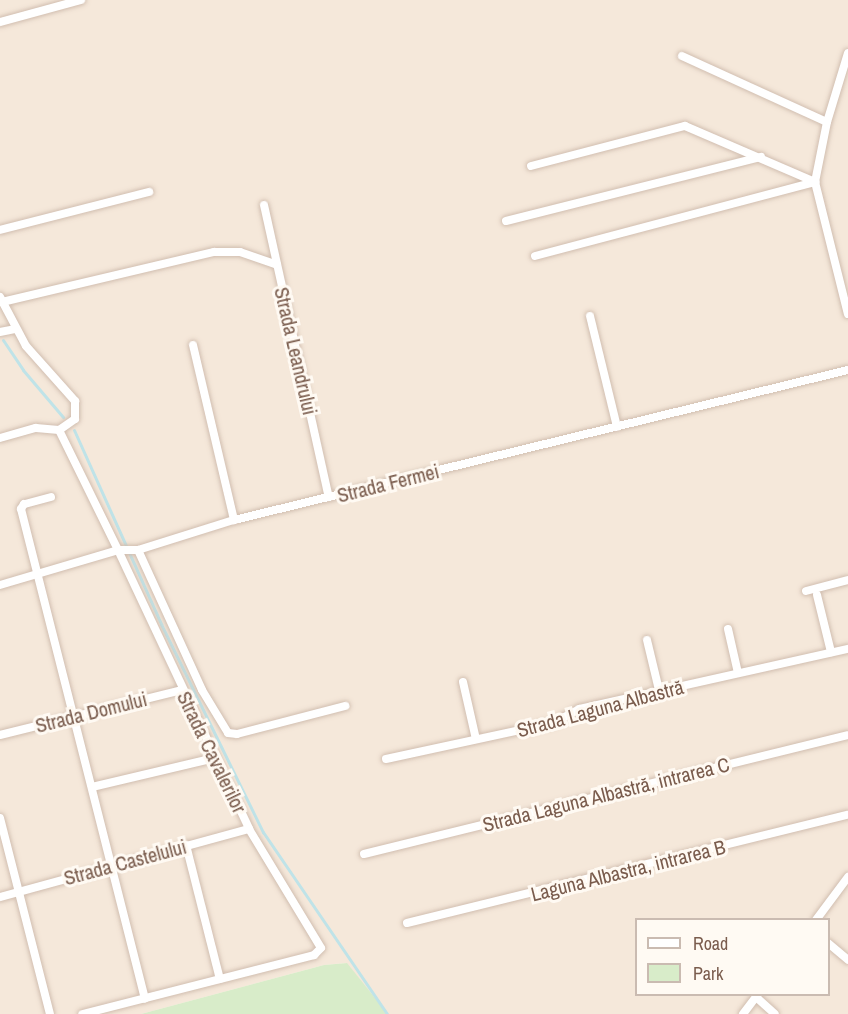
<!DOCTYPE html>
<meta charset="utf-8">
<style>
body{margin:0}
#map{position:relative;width:848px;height:1014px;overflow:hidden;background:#fdf6ec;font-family:"Archivo Narrow",sans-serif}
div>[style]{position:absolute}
.residential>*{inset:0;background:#f5e8da}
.green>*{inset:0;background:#d8ecc9}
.stream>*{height:3px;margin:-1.5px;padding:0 1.5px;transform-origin:1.5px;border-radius:1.5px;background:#bfe3e8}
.roads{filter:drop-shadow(0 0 2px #d1beb0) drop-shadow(0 0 2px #d1beb0)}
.minor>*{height:8px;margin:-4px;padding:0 4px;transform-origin:4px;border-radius:4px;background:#fff}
span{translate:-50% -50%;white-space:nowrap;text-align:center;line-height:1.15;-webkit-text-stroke:6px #fffaf3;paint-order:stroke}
.street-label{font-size:20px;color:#7a5c4d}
.legend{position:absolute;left:635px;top:918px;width:195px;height:78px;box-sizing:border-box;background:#fffaf3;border:2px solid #cabbb1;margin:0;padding:8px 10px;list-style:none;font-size:18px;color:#7a5c4d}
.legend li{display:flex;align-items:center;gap:12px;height:30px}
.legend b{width:30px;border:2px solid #cabbb1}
</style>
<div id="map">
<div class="residential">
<div style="clip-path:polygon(evenodd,0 0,848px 0,848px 1014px,388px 1014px,346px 963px,324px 965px,141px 1014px,0 1014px,0 0,636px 920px,828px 920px,828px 994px,636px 994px,636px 920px)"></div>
</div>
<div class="green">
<div style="clip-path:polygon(347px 963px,388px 1014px,141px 1014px,324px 965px)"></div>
</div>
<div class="stream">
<div style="left:3px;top:340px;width:36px;rotate:56deg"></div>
<div style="left:23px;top:370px;width:62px;rotate:49.6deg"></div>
<div style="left:74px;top:430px;width:213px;rotate:65.8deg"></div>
<div style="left:161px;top:624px;width:232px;rotate:63.9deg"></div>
<div style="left:263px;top:832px;width:220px;rotate:55.7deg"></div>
</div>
<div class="roads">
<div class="minor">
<div style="left:0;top:22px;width:84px;rotate:-15.2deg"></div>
<div style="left:848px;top:53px;width:72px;rotate:106.9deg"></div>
<div style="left:827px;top:122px;width:61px;rotate:101.3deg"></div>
<div style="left:815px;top:182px;width:136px;rotate:76deg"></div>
<div style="left:682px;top:56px;width:159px;rotate:24.5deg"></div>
<div style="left:531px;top:166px;width:159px;rotate:-14.6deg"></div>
<div style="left:685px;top:126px;width:142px;rotate:23.3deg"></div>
<div style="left:264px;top:205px;width:299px;rotate:77.5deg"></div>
<div style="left:506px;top:221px;width:263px;rotate:-14.1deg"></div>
<div style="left:0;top:230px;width:154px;rotate:-14.3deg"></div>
<div style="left:535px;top:256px;width:290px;rotate:-14.8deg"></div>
<div style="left:0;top:297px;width:55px;rotate:62deg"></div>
<div style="left:26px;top:346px;width:74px;rotate:48.3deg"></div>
<div style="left:75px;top:401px;width:18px;rotate:90deg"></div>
<div style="left:75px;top:419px;width:19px;rotate:145deg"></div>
<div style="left:2px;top:302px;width:218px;rotate:-13.3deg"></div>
<div style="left:214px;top:252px;width:26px"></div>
<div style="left:240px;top:252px;width:39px;rotate:19deg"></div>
<div style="left:590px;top:316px;width:114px;rotate:76.3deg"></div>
<div style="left:0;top:332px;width:15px;rotate:-11deg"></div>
<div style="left:193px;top:345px;width:180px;rotate:76.8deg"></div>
<div style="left:0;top:438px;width:37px;rotate:-16deg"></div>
<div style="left:36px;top:428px;width:23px;rotate:5deg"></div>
<div style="left:59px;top:430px;width:134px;rotate:63.8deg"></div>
<div style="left:118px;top:550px;width:20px"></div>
<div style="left:138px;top:550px;width:101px;rotate:-17.4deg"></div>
<div style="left:234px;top:520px;width:632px;rotate:-13.73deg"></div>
<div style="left:51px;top:497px;width:28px;rotate:165deg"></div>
<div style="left:24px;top:504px;width:6px;rotate:121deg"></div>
<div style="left:21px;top:509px;width:505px;rotate:75.8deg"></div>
<div style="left:138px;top:550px;width:154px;rotate:65.4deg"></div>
<div style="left:202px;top:690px;width:50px;rotate:58.8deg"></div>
<div style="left:228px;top:733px;width:9px;rotate:6deg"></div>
<div style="left:237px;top:734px;width:112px;rotate:-14.5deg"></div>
<div style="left:0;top:585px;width:123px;rotate:-16.5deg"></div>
<div style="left:118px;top:550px;width:308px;rotate:64.8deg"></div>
<div style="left:249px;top:829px;width:139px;rotate:58.8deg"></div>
<div style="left:321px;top:948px;width:10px;rotate:135deg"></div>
<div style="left:314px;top:955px;width:239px;rotate:165.7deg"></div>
<div style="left:806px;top:591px;width:43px;rotate:-14.7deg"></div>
<div style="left:817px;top:595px;width:59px;rotate:76.2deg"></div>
<div style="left:728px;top:629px;width:45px;rotate:77.2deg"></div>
<div style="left:647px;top:640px;width:51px;rotate:76.5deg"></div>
<div style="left:463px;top:682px;width:58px;rotate:77.2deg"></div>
<div style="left:0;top:735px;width:187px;rotate:-13.9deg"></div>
<div style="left:386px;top:759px;width:171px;rotate:-12.2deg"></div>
<div style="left:553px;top:723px;width:30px;rotate:-28deg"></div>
<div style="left:579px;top:709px;width:276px;rotate:-12.6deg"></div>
<div style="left:92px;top:787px;width:126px;rotate:-13.3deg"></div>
<div style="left:0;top:818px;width:202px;rotate:75.7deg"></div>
<div style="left:186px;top:845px;width:138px;rotate:75.8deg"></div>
<div style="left:364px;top:854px;width:498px;rotate:-13.8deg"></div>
<div style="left:0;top:897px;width:258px;rotate:-15.3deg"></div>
<div style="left:816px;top:920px;width:54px;rotate:-53.3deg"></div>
<div style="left:407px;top:923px;width:454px;rotate:-13.8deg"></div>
<div style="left:828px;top:943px;width:26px;rotate:40deg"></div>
<div style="left:756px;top:997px;width:25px;rotate:42deg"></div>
<div style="left:743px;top:1014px;width:25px;rotate:-53deg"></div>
</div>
</div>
<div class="street-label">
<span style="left:296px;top:351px;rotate:77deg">Strada Leandrului</span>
<span style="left:388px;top:483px;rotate:-14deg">Strada Fermei</span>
<span style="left:600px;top:708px;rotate:-15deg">Strada Laguna Albastră</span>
<span style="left:91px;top:712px;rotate:-14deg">Strada Domului</span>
<span style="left:212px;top:752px;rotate:64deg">Strada Cavalerilor</span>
<span style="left:606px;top:794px;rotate:-14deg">Strada Laguna Albastră, intrarea C</span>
<span style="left:125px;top:862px;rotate:-15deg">Strada Castelului</span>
<span style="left:628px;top:870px;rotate:-14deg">Laguna Albastra, intrarea B</span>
</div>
<ul class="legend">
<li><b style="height:8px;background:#fff"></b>Road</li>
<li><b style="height:16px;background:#d8ecc9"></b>Park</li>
</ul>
</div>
